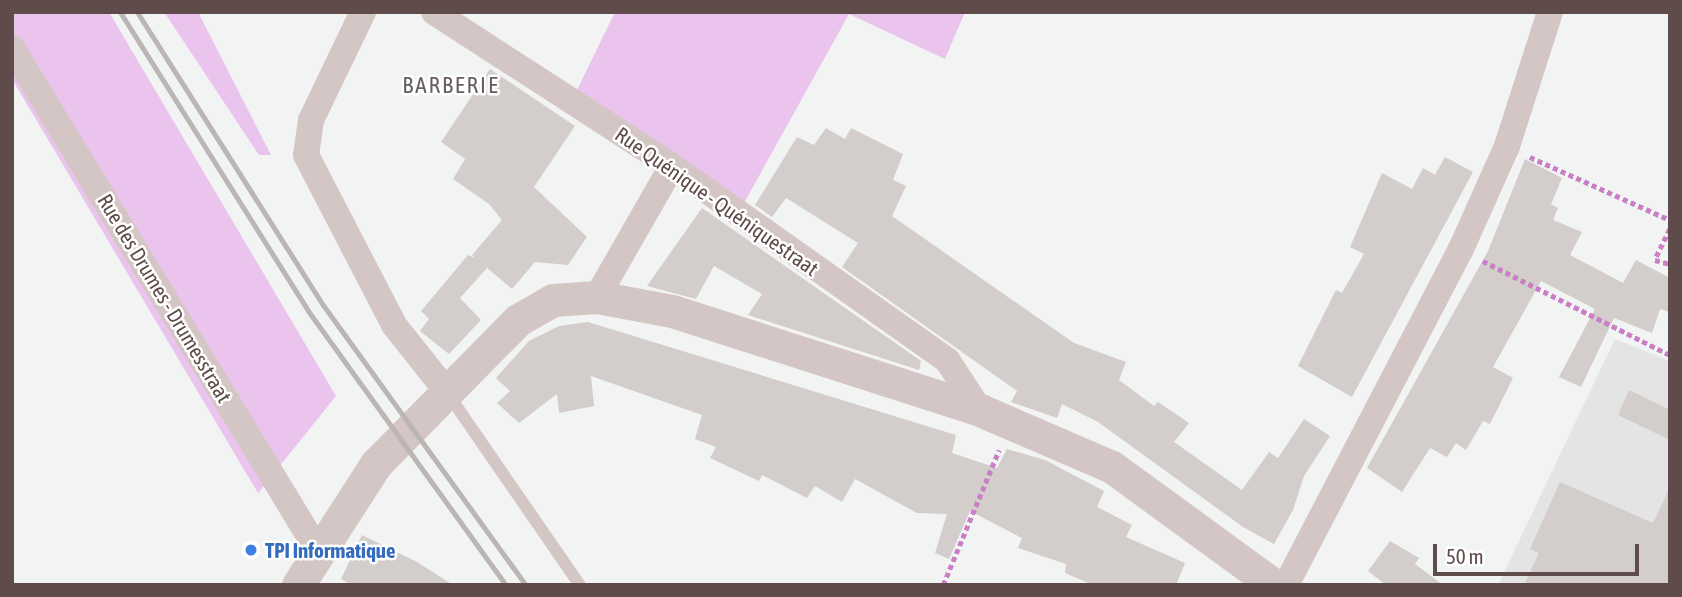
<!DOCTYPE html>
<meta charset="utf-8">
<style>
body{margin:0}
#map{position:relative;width:1682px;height:597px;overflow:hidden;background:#f2f3f3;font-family:"Asap Condensed",sans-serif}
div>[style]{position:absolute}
.education>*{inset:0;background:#e3e4e3}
.green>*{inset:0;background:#eac4ed}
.building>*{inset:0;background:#d3cdcc}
.path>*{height:4.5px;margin-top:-2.25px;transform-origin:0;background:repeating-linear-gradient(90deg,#c97ec6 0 5px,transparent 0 8.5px)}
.service>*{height:12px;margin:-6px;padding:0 6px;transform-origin:6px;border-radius:6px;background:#d5c6c6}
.minor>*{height:26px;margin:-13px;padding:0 13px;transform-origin:13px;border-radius:13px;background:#d5c6c6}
.tertiary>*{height:33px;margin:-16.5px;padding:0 16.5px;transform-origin:16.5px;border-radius:16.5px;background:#d5c6c6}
.rail>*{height:5px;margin:-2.5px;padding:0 2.5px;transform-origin:2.5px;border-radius:2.5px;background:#bbb5b4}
.dots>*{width:19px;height:19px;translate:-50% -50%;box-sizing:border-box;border:4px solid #fff;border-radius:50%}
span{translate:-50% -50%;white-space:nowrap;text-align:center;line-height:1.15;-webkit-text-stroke:5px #fff;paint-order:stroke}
.street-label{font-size:21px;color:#5e4b4a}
.shop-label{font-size:21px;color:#366cbe;font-weight:700}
.left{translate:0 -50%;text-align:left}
.neighbourhood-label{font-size:23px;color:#665f5e;letter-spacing:2px}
.frame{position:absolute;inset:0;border:14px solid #5e4b4a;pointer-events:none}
.scale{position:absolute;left:1433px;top:544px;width:206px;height:32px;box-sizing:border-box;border:4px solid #5e4b4a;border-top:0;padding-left:9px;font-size:21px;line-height:24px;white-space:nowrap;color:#5e4b4a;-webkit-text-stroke:5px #fff;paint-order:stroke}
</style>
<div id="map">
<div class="education">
<div style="clip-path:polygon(1615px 339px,1670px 361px,1670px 585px,1498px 585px)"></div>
</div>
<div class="green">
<div style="clip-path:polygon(12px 12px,109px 12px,336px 396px,258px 493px,12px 79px)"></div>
<div style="clip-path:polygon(164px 12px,198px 12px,271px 155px,259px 155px)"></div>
<div style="clip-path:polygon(615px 12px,965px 12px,945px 59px,849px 14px,744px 203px,575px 94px)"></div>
</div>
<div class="building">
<div style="clip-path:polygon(490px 69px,575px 126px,534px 187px,587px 237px,568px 265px,535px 262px,512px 289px,487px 268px,460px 298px,481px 320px,449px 354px,420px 331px,429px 319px,421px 311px,468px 255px,475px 258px,472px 255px,502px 220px,489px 204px,453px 179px,465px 159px,441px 142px)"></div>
<div style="clip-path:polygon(826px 128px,845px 139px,851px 128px,903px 154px,893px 180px,906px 186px,892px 216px,1074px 343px,1126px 362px,1119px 380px,1154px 406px,1158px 402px,1189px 423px,1174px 442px,1242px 490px,1269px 452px,1278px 458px,1304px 419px,1330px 436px,1304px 476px,1293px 510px,1274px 544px,1243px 527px,1098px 422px,1062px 404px,1057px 418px,1011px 402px,1017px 391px,842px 267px,858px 243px,786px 198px,772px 217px,755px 205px,797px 137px,814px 145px)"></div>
<div style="clip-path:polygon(1445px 157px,1473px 172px,1352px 397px,1298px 366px,1336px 290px,1342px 293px,1364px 254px,1350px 247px,1382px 173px,1412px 189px,1423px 168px,1435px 175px)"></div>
<div style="clip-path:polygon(1525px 159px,1562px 178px,1551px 204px,1558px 208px,1553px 220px,1582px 232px,1570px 255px,1623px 283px,1636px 260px,1670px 278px,1670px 312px,1660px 309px,1652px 333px,1614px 318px,1581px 387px,1559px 377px,1595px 309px,1541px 281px,1493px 367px,1513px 378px,1490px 424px,1483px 421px,1466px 450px,1456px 443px,1447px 457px,1430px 448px,1402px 492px,1367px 468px,1488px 251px)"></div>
<div style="clip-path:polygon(702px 208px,921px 361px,919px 370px,748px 315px,762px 294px,714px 266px,696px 299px,647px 286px)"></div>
<div style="clip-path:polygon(588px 322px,956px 435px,952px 453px,997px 468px,1007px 449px,1045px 460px,1104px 491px,1097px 507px,1132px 525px,1126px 537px,1185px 563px,1176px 585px,1093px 585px,1065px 573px,1066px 564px,1018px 548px,1022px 538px,970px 511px,949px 559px,935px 553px,947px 514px,917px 513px,855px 479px,842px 502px,815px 486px,807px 498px,762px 475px,759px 481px,710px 458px,716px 447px,695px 439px,702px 415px,591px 376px,594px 406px,559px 413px,557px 394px,519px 423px,497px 403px,510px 391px,496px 378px,529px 341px,559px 326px)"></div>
<div style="clip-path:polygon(1629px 390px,1670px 410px,1670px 440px,1618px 415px)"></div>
<div style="clip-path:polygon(1560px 482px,1653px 523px,1670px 487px,1670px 585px,1524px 585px,1539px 553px,1530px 549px)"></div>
<div style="clip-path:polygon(362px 535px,417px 562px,453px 585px,352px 585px,341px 579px)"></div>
<div style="clip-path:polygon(1390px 541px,1419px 558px,1415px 564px,1443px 585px,1386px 585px,1368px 571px)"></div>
</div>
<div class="path">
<div style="left:1530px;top:157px;width:154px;rotate:24.2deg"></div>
<div style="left:1670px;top:229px;width:34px;rotate:116deg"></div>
<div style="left:1655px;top:260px;width:16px;rotate:15deg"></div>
<div style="left:1483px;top:261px;width:209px;rotate:26.7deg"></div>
<div style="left:943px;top:585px;width:146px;rotate:-67.5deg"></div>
</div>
<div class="service">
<div style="left:448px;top:394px;width:232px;rotate:55.4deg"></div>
</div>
<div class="minor">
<div style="left:363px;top:12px;width:120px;rotate:115.7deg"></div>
<div style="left:311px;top:120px;width:35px;rotate:98deg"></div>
<div style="left:306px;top:155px;width:191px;rotate:62.6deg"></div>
<div style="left:394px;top:325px;width:87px;rotate:51.5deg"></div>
<div style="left:434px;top:12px;width:283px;rotate:32.9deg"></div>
<div style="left:672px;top:166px;width:337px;rotate:35.2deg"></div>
<div style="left:947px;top:360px;width:60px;rotate:56.6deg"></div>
<div style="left:12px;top:48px;width:587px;rotate:58.67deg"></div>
<div style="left:597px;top:297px;width:151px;rotate:-60.2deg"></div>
<div style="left:1286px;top:585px;width:379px;rotate:-62.5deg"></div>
<div style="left:1461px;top:249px;width:113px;rotate:-65.9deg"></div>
<div style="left:1507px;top:146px;width:141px;rotate:-72.2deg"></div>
</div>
<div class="tertiary">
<div style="left:298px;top:585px;width:144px;rotate:-57.2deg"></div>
<div style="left:376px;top:464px;width:202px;rotate:-45.4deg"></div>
<div style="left:518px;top:320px;width:40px;rotate:-29.7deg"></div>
<div style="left:553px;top:300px;width:44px;rotate:-3.9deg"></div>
<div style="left:597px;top:297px;width:76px;rotate:10.6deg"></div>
<div style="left:672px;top:311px;width:324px;rotate:17.8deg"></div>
<div style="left:980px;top:410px;width:144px;rotate:23.4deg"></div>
<div style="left:1112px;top:467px;width:200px;rotate:36.1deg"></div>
</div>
<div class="rail">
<div style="left:120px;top:12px;width:358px;rotate:57.8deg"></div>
<div style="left:311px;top:315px;width:333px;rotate:54.2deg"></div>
<div style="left:137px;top:12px;width:347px;rotate:57.6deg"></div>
<div style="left:323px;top:305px;width:346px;rotate:54.1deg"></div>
</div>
<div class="dots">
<div style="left:251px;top:550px;background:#3f7fe0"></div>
</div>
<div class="street-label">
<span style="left:717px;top:201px;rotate:35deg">Rue Quénique - Quéniquestraat</span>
<span style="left:165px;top:298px;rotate:59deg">Rue des Drumes - Drumesstraat</span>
</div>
<div class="shop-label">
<span class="left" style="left:265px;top:550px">TPI Informatique</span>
</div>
<div class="neighbourhood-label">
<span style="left:451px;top:85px">BARBERIE</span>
</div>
<div class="frame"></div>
<div class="scale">50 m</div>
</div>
